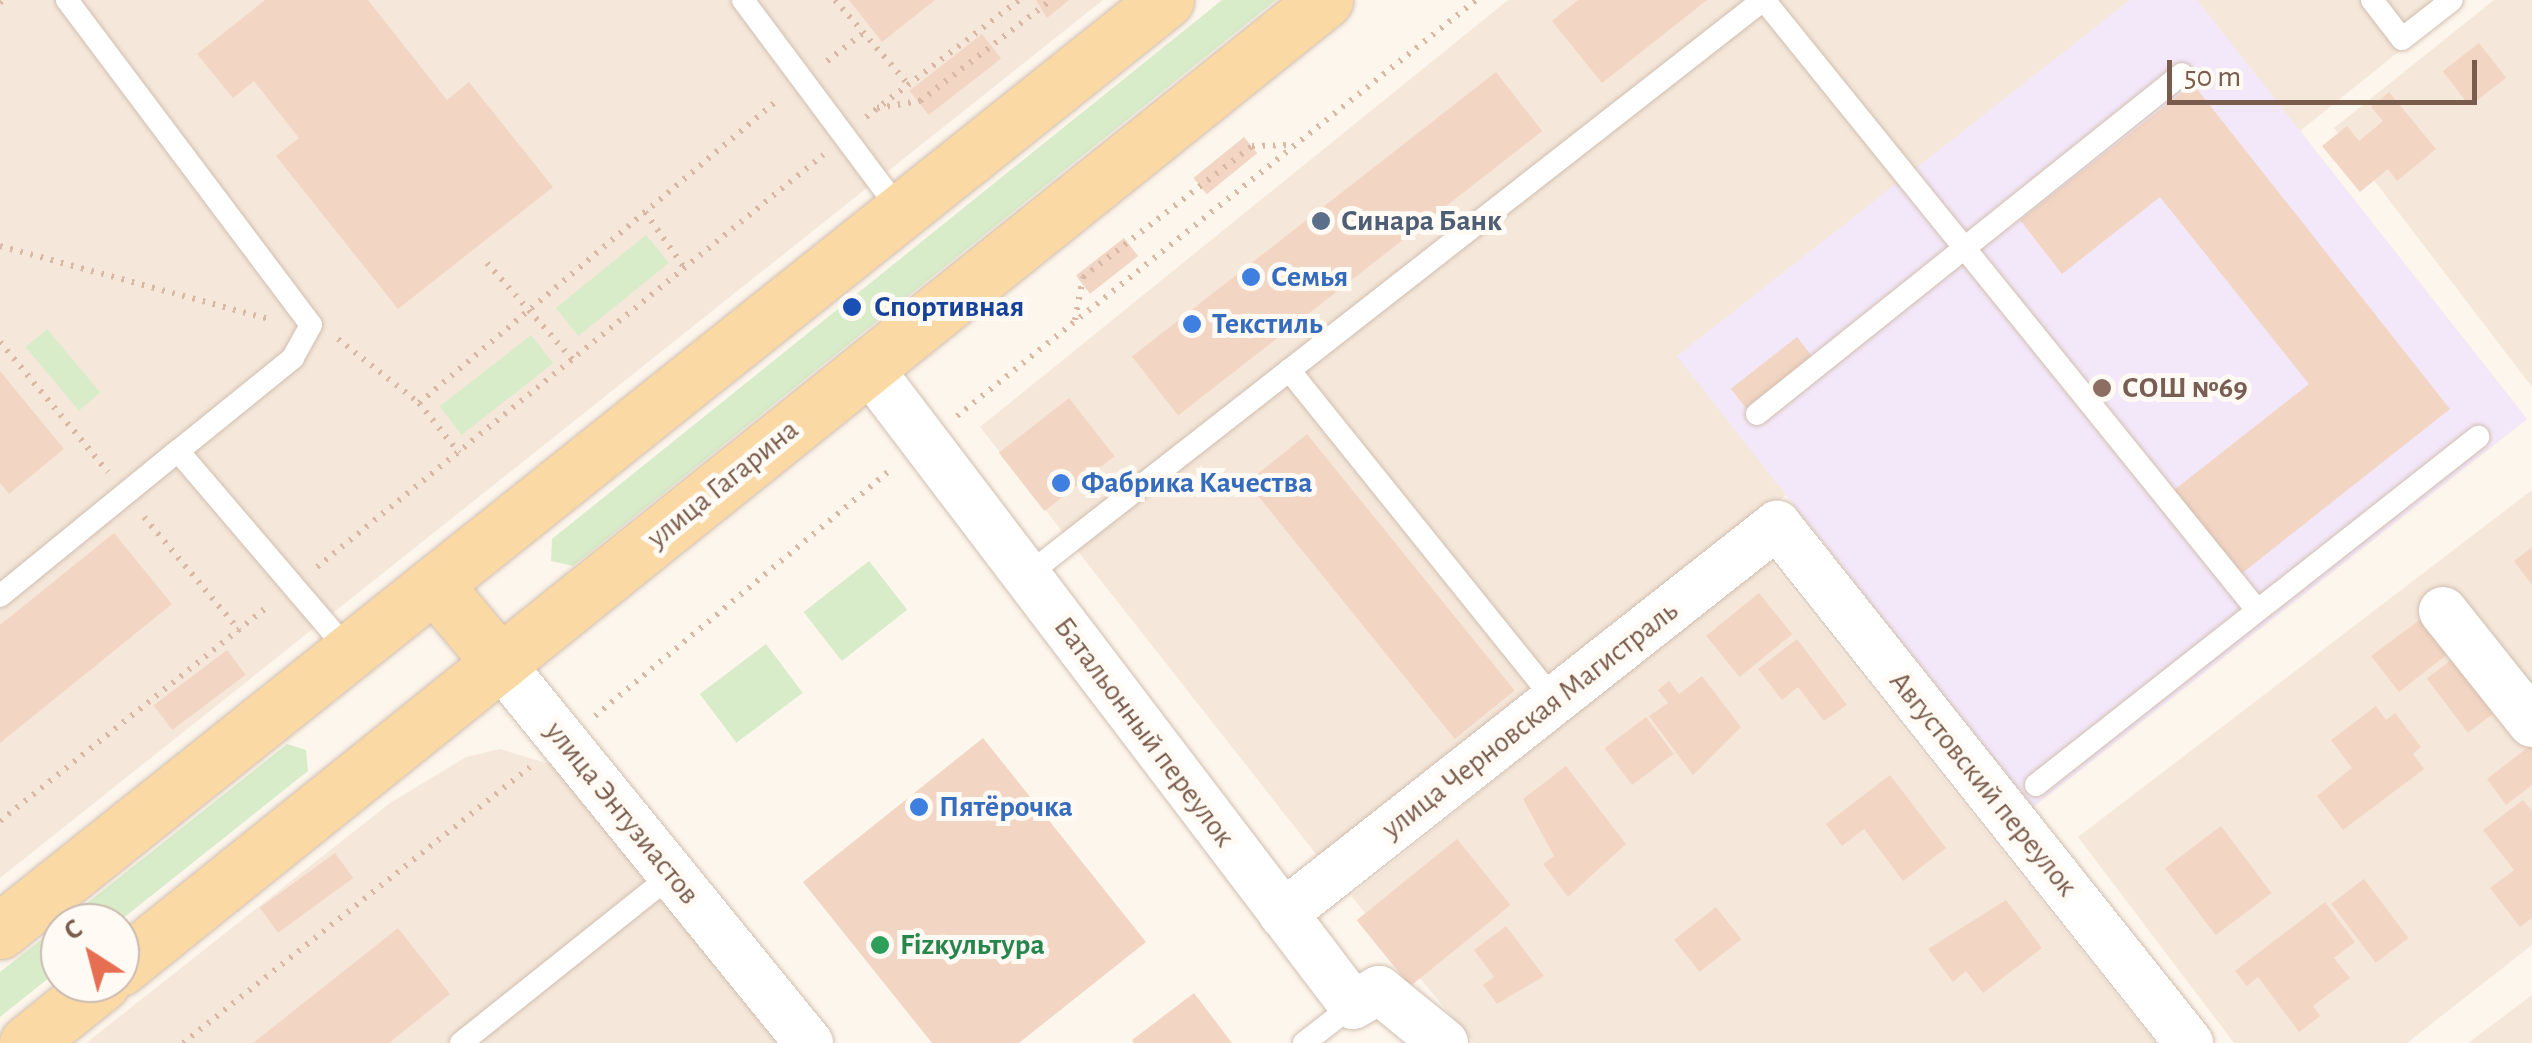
<!DOCTYPE html>
<meta charset="utf-8">
<style>
body{margin:0}
#map{position:relative;width:2532px;height:1043px;overflow:hidden;background:#fdf6ec;font-family:"Alegreya Sans",sans-serif}
div>[style]{position:absolute}
.residential>*{inset:0;background:#f5e8da}
.education>*{inset:0;background:#f3e8fa}
.green>*{inset:0;background:#d8ecc9;transform-origin:0 0}
.building>*{inset:0;background:#f3d5c3;transform-origin:0 0}
.path>*{height:6px;margin-top:-3px;transform-origin:0;background:repeating-linear-gradient(90deg,#d9b8a5 0 2.5px,transparent 0 10.5px)}
.roads{filter:drop-shadow(0 0 2px #d1beb0) drop-shadow(0 0 2px #d1beb0)}
.lane>*{height:22px;margin:-11px;padding:0 11px;transform-origin:11px;border-radius:11px;background:#fff}
.street>*{height:48px;margin:-24px;padding:0 24px;transform-origin:24px;border-radius:24px;background:#fff}
.primary>*{height:55px;margin:-27.5px;padding:0 27.5px;transform-origin:27.5px;border-radius:27.5px;background:#fbd9a5}
.dots>*{width:28px;height:28px;translate:-50% -50%;box-sizing:border-box;border:5px solid #fffaf3;border-radius:50%}
span{translate:-50% -50%;white-space:nowrap;text-align:center;line-height:1.15;-webkit-text-stroke:10px #fffaf3;paint-order:stroke}
.service-label{font-size:30px;color:#4e5e75;font-weight:700}
.left{translate:0 -50%;text-align:left}
.shop-label{font-size:30px;color:#366cbe;font-weight:700}
.transit-label{font-size:30px;color:#164399;font-weight:700}
.education-label{font-size:30px;color:#785e54;font-weight:700}
.street-label{font-size:30px;color:#7a5c4d}
.leisure-label{font-size:30px;color:#27864d;font-weight:700}
.north{position:absolute;left:40px;top:903px;width:100px;height:100px;box-sizing:border-box;background:#fffaf3;border:2px solid #cabbb1;border-radius:50%;rotate:324deg;font-size:28px;font-weight:700;line-height:40px;text-align:center;color:#7a5c4d}
.north::after{content:'';display:block;margin:auto;width:35px;height:45px;background:#e76f51;clip-path:polygon(50% 0,100% 100%,50% 72%,0 100%)}
.scale{position:absolute;left:2167px;top:60px;width:310px;height:45px;box-sizing:border-box;border:5px solid #7a5c4d;border-top:0;padding-left:12px;font-size:30px;line-height:35px;white-space:nowrap;color:#7a5c4d;-webkit-text-stroke:8px #fffaf3;paint-order:stroke}
</style>
<div id="map">
<div class="residential">
<div style="clip-path:polygon(0 0,1103px 0,0 878px)"></div>
<div style="clip-path:polygon(1508px 0,2463px 0,2300px 131px,2527px 419px,2032px 808px,1786px 495px,1324px 864px,980px 427px)"></div>
<div style="clip-path:polygon(2494px 0,2532px 0,2532px 387px,2334px 128px)"></div>
<div style="clip-path:polygon(2532px 490px,2532px 945px,2407px 1043px,2234px 1043px,2078px 837px)"></div>
<div style="clip-path:polygon(1768px 559px,2155px 1043px,1474px 1043px,1351px 896px)"></div>
<div style="clip-path:polygon(500px 749px,556px 766px,780px 1043px,86px 1043px,390px 803px,466px 757px)"></div>
<div style="clip-path:polygon(2532px 995px,2532px 1043px,2468px 1043px)"></div>
</div>
<div class="education">
<div style="clip-path:polygon(2130px 0,2197px 0,2527px 419px,2032px 808px,1677px 356px)"></div>
</div>
<div class="green">
<div style="clip-path:polygon(1222px 0,1276px 0,573px 566px,551px 561px,552px 539px)"></div>
<div style="left:646px;top:235px;width:36px;height:116px;rotate:51deg"></div>
<div style="left:47px;top:329px;width:83px;height:28px;rotate:50deg"></div>
<div style="left:531px;top:335px;width:36px;height:116px;rotate:52deg"></div>
<div style="left:869px;top:561px;width:62px;height:83px;rotate:52deg"></div>
<div style="left:766px;top:644px;width:61px;height:83px;rotate:53deg"></div>
<div style="clip-path:polygon(287px 744px,306px 750px,308px 771px,117px 923px,62px 923px)"></div>
<div style="clip-path:polygon(60px 925px,60px 969px,0 1017px,0 972px)"></div>
</div>
<div class="building">
<div style="clip-path:polygon(265px 0,368px 0,447px 100px,469px 82px,553px 187px,398px 309px,276px 156px,299px 138px,254px 81px,233px 98px,197px 54px)"></div>
<div style="clip-path:polygon(849px 0,935px 0,882px 42px)"></div>
<div style="clip-path:polygon(1036px 0,1069px 0,1047px 18px)"></div>
<div style="clip-path:polygon(1578px 0,1707px 0,1602px 83px,1552px 21px)"></div>
<div style="left:982px;top:34px;width:31px;height:92px;rotate:52deg"></div>
<div style="left:2479px;top:43px;width:44px;height:46px;rotate:52deg"></div>
<div style="left:1496px;top:72px;width:75px;height:462px;rotate:52deg"></div>
<div style="clip-path:polygon(2193px 84px,2450px 409px,2241px 574px,2174px 490px,2309px 384px,2160px 197px,2062px 274px,2020px 220px)"></div>
<div style="clip-path:polygon(2389px 92px,2436px 149px,2397px 181px,2388px 169px,2360px 192px,2322px 146px,2347px 126px,2359px 141px,2383px 121px,2371px 107px)"></div>
<div style="left:1244px;top:137px;width:21px;height:65px;rotate:51deg"></div>
<div style="left:1124px;top:238px;width:23px;height:61px;rotate:52deg"></div>
<div style="left:1797px;top:337px;width:31px;height:84px;rotate:52deg"></div>
<div style="clip-path:polygon(0 371px,64px 449px,9px 494px,0 483px)"></div>
<div style="left:1069px;top:398px;width:74px;height:89px;rotate:52deg"></div>
<div style="left:1307px;top:434px;width:330px;height:77px;rotate:51deg"></div>
<div style="clip-path:polygon(114px 533px,172px 604px,0 743px,0 625px)"></div>
<div style="clip-path:polygon(2532px 547px,2532px 585px,2514px 561px)"></div>
<div style="left:1759px;top:593px;width:53px;height:68px;rotate:51deg"></div>
<div style="clip-path:polygon(2425px 616px,2462px 643px,2399px 692px,2371px 656px)"></div>
<div style="clip-path:polygon(1797px 639px,1847px 705px,1824px 721px,1798px 687px,1782px 700px,1758px 669px)"></div>
<div style="left:227px;top:650px;width:31px;height:92px;rotate:53deg"></div>
<div style="left:2462px;top:652px;width:68px;height:44px;rotate:53deg"></div>
<div style="clip-path:polygon(1702px 676px,1741px 727px,1693px 775px,1649px 716px,1668px 703px,1658px 690px,1669px 681px,1679px 694px)"></div>
<div style="clip-path:polygon(2376px 706px,2386px 720px,2395px 713px,2421px 747px,2413px 754px,2424px 769px,2343px 830px,2317px 796px,2352px 768px,2331px 740px)"></div>
<div style="left:1646px;top:717px;width:46px;height:52px;rotate:53deg"></div>
<div style="clip-path:polygon(983px 738px,1146px 942px,1019px 1043px,932px 1043px,803px 882px)"></div>
<div style="clip-path:polygon(2532px 744px,2532px 785px,2506px 805px,2487px 779px)"></div>
<div style="clip-path:polygon(1566px 766px,1626px 844px,1568px 897px,1543px 864px,1554px 856px,1523px 799px)"></div>
<div style="clip-path:polygon(1890px 775px,1946px 848px,1903px 881px,1864px 829px,1842px 846px,1826px 824px)"></div>
<div style="clip-path:polygon(2523px 800px,2532px 811px,2532px 918px,2520px 927px,2490px 888px,2514px 870px,2483px 830px)"></div>
<div style="left:2221px;top:826px;width:84px;height:70px;rotate:53deg"></div>
<div style="left:1457px;top:839px;width:85px;height:129px;rotate:51deg"></div>
<div style="left:335px;top:853px;width:31px;height:93px;rotate:54deg"></div>
<div style="left:2364px;top:879px;width:74px;height:41px;rotate:53deg"></div>
<div style="clip-path:polygon(2006px 900px,2042px 948px,1983px 993px,1966px 971px,1953px 982px,1928px 949px)"></div>
<div style="clip-path:polygon(2325px 902px,2355px 942px,2334px 958px,2350px 978px,2313px 1006px,2320px 1016px,2299px 1032px,2258px 977px,2247px 986px,2235px 971px)"></div>
<div style="left:1716px;top:907px;width:41px;height:53px;rotate:52deg"></div>
<div style="clip-path:polygon(1506px 926px,1544px 976px,1497px 1004px,1483px 985px,1494px 977px,1474px 950px)"></div>
<div style="clip-path:polygon(398px 928px,450px 994px,389px 1043px,253px 1043px)"></div>
<div style="clip-path:polygon(1194px 993px,1232px 1043px,1134px 1043px,1132px 1040px)"></div>
</div>
<div class="path">
<div style="left:835px;top:0;width:111px;rotate:49deg"></div>
<div style="left:0;top:3px;width:4px;rotate:-45deg"></div>
<div style="left:827px;top:61px;width:44px;rotate:-37.6deg"></div>
<div style="left:877px;top:108px;width:44px;rotate:-9.2deg"></div>
<div style="left:920px;top:101px;width:165px;rotate:-37.6deg"></div>
<div style="left:866px;top:117px;width:193px;rotate:-37.4deg"></div>
<div style="left:645px;top:212px;width:70px;rotate:54.9deg"></div>
<div style="left:0;top:246px;width:278px;rotate:15.2deg"></div>
<div style="left:487px;top:263px;width:131px;rotate:48.4deg"></div>
<div style="left:1075px;top:320px;width:44px;rotate:-79.5deg"></div>
<div style="left:1083px;top:277px;width:214px;rotate:-37.8deg"></div>
<div style="left:1252px;top:146px;width:40px;rotate:-1.4deg"></div>
<div style="left:338px;top:339px;width:103px;rotate:38.3deg"></div>
<div style="left:419px;top:403px;width:64px;rotate:51.3deg"></div>
<div style="left:0;top:342px;width:169px;rotate:50.3deg"></div>
<div style="left:419px;top:403px;width:470px;rotate:-40.2deg"></div>
<div style="left:957px;top:416px;width:665px;rotate:-38.71deg"></div>
<div style="left:144px;top:517px;width:148px;rotate:49.9deg"></div>
<div style="left:317px;top:567px;width:653px;rotate:-39.15deg"></div>
<div style="left:595px;top:716px;width:388px;rotate:-39.8deg"></div>
<div style="left:0;top:821px;width:344px;rotate:-38.7deg"></div>
<div style="left:183px;top:1043px;width:443px;rotate:-38.5deg"></div>
</div>
<div class="roads">
<div class="lane">
<div style="left:67px;top:0;width:406px;rotate:53.1deg"></div>
<div style="left:311px;top:325px;width:38px;rotate:119deg"></div>
<div style="left:293px;top:358px;width:148px;rotate:141deg"></div>
<div style="left:178px;top:451px;width:263px;rotate:49.5deg"></div>
<div style="left:743px;top:0;width:263px;rotate:53.3deg"></div>
<div style="left:1764px;top:0;width:784px;rotate:51.05deg"></div>
<div style="left:2372px;top:0;width:49px;rotate:52.4deg"></div>
<div style="left:2402px;top:39px;width:63px;rotate:-38deg"></div>
<div style="left:1289px;top:370px;width:425px;rotate:51.2deg"></div>
<div style="left:1757px;top:414px;width:544px;rotate:-38.66deg"></div>
<div style="left:1026px;top:576px;width:935px;rotate:-38.01deg"></div>
<div style="left:0;top:596px;width:230px;rotate:-39.2deg"></div>
<div style="left:2036px;top:785px;width:563px;rotate:-38.21deg"></div>
<div style="left:461px;top:1043px;width:271px;rotate:-38.6deg"></div>
<div style="left:1304px;top:1043px;width:62px;rotate:-37.8deg"></div>
</div>
<div class="street">
<div style="left:868px;top:367px;width:801px;rotate:52.76deg"></div>
<div style="left:1353px;top:1005px;width:30px;rotate:-30deg"></div>
<div style="left:1379px;top:990px;width:84px;rotate:39.2deg"></div>
<div style="left:2443px;top:611px;width:143px;rotate:51.5deg"></div>
<div style="left:500px;top:663px;width:490px;rotate:50.9deg"></div>
<div style="left:1283px;top:914px;width:629px;rotate:-38.22deg"></div>
<div style="left:1777px;top:525px;width:662px;rotate:51.5deg"></div>
</div>
<div class="primary">
<div style="left:434px;top:584px;width:103px;rotate:50.1deg"></div>
<div style="left:0;top:931px;width:1492px;rotate:-38.61deg"></div>
<div style="left:120px;top:968px;width:1546px;rotate:-38.78deg"></div>
<div style="left:27px;top:1043px;width:96px;rotate:-38.7deg"></div>
</div>
</div>
<div class="dots">
<div style="left:1321px;top:221px;background:#5c6f8a"></div>
<div style="left:1251px;top:277px;background:#3f7fe0"></div>
<div style="left:852px;top:307px;background:#1a4fb4"></div>
<div style="left:1192px;top:324px;background:#3f7fe0"></div>
<div style="left:2102px;top:388px;background:#8d6e63"></div>
<div style="left:1061px;top:483px;background:#3f7fe0"></div>
<div style="left:919px;top:807px;background:#3f7fe0"></div>
<div style="left:880px;top:945px;background:#2e9e5b"></div>
</div>
<div class="service-label">
<span class="left" style="left:1341px;top:221px">Синара Банк</span>
</div>
<div class="shop-label">
<span class="left" style="left:1271px;top:277px">Семья</span>
<span class="left" style="left:1212px;top:324px">Текстиль</span>
<span class="left" style="left:1081px;top:483px">Фабрика Качества</span>
<span class="left" style="left:939px;top:807px">Пятёрочка</span>
</div>
<div class="transit-label">
<span class="left" style="left:874px;top:307px">Спортивная</span>
</div>
<div class="education-label">
<span class="left" style="left:2122px;top:388px">СОШ №69</span>
</div>
<div class="street-label">
<span style="left:723px;top:484px;rotate:-39deg">улица Гагарина</span>
<span style="left:1530px;top:720px;rotate:-38deg">улица Черновская Магистраль</span>
<span style="left:1144px;top:732px;rotate:53deg">Батальонный переулок</span>
<span style="left:1983px;top:784px;rotate:51deg">Августовский переулок</span>
<span style="left:622px;top:813px;rotate:51deg">улица Энтузиастов</span>
</div>
<div class="leisure-label">
<span class="left" style="left:900px;top:945px">Fizкультура</span>
</div>
<div class="north">С</div>
<div class="scale">50 m</div>
</div>
